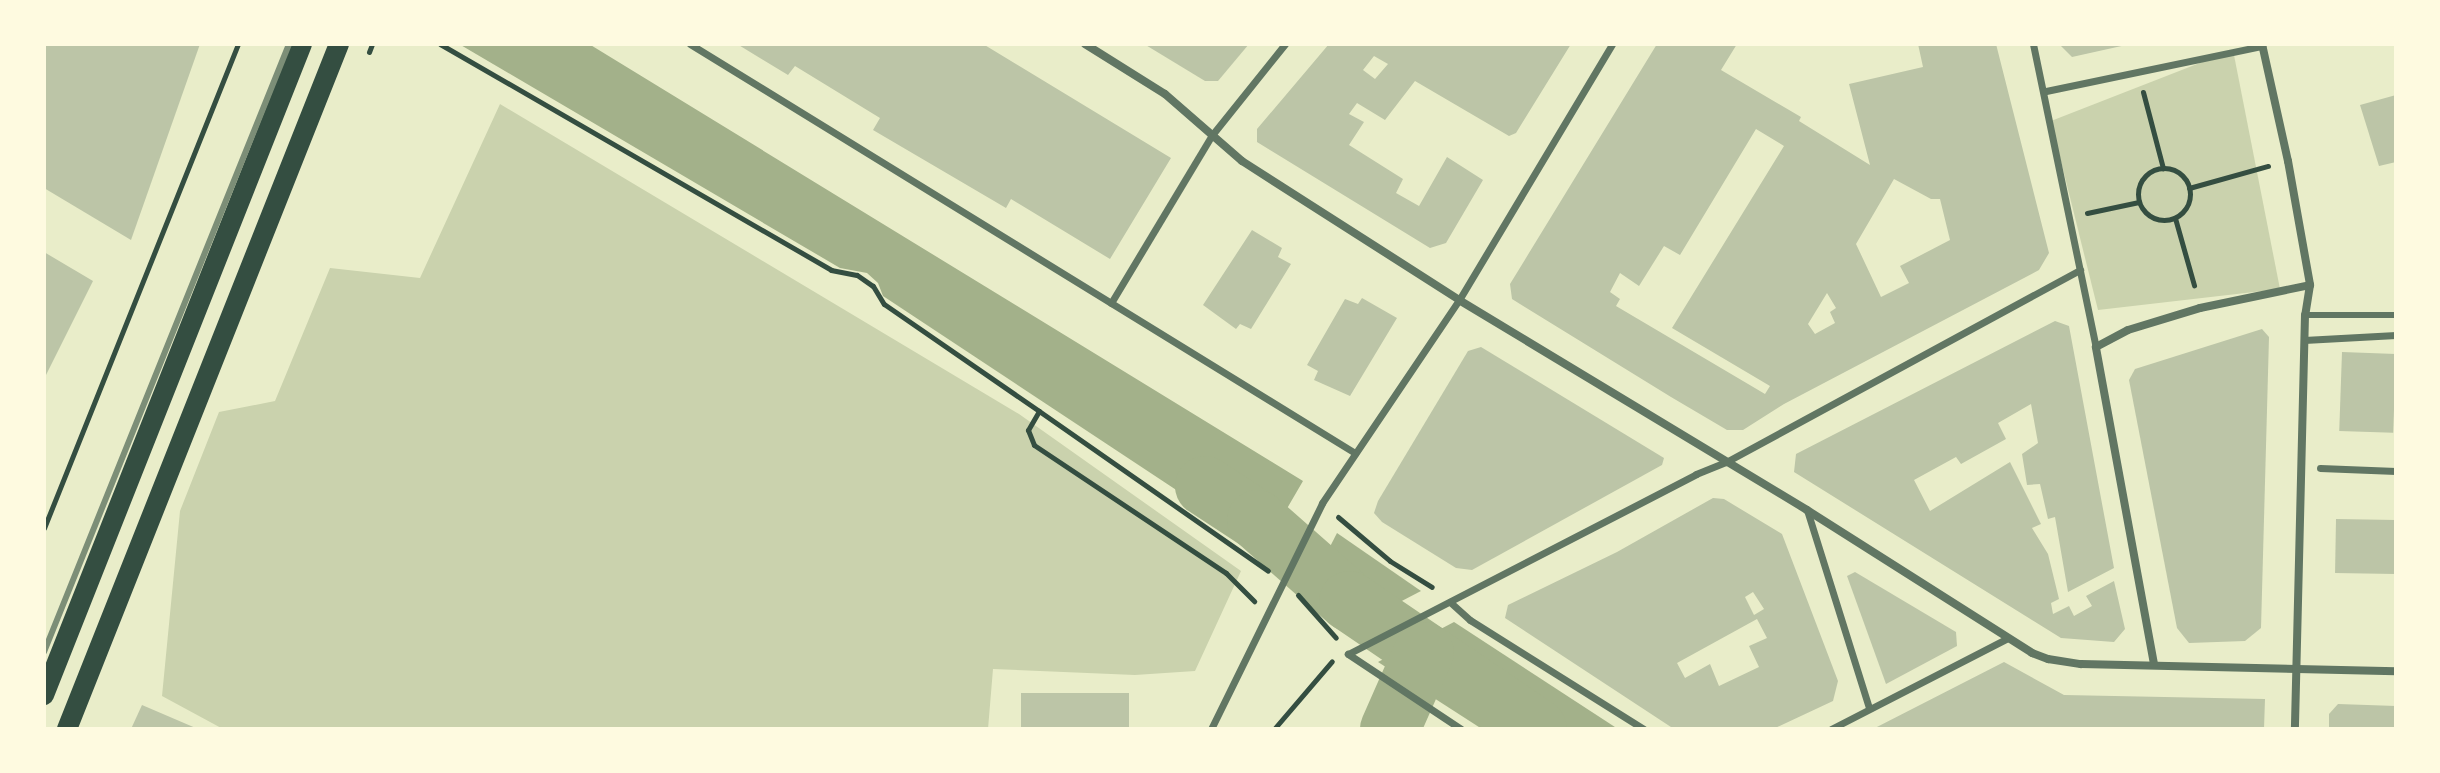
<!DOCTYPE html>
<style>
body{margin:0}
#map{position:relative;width:2440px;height:773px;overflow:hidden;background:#e9edc9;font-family:Raleway,sans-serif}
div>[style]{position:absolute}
.green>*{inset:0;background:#cad2ad}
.water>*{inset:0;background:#a3b18a}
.river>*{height:60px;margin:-30px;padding:0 30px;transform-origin:30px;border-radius:30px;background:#a3b18a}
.building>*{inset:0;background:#bcc5a7;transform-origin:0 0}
.path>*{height:5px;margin:-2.5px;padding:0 2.5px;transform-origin:2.5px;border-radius:2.5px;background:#344e41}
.path>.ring{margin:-2.5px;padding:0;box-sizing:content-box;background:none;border:5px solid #344e41;border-radius:50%}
.service>*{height:6px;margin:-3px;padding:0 3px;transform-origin:3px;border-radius:3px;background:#617663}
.pedestrian>*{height:7px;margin:-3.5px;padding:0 3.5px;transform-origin:3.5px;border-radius:3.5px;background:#617663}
.minor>*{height:8px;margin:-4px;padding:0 4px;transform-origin:4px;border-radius:4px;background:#617663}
.primary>*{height:20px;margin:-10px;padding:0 10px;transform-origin:10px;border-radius:10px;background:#344e41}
.rail>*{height:6px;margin:-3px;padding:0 3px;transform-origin:3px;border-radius:3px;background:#7c8e77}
span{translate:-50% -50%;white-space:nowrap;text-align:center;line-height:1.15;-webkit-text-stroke:7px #fefae0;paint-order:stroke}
.frame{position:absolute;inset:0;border:46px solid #fefae0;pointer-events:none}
</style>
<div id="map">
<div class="green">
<div style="clip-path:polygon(2233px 50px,2280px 289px,2098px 310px,2051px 121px)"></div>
<div style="clip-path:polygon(500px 104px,1019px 414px,1241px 571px,1195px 671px,1135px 675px,993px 669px,988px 729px,223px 729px,162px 696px,180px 511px,219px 412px,275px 401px,330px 268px,420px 278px)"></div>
</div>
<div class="water">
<div style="clip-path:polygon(459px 44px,589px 44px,1303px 481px,1264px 548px,883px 296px,878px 283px,867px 273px,840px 268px)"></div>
<div style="clip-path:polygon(1337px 533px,1421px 591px,1344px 631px,1313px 580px)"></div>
<div style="clip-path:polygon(1454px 622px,1618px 729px,1482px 729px,1378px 662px)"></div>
<div style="clip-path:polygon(1400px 702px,1418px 714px,1417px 729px,1372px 729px,1383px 711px)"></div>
</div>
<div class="river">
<div style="left:1205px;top:486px;width:62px;rotate:33.2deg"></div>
<div style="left:1257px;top:520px;width:123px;rotate:41.4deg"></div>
<div style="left:1349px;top:601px;width:227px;rotate:34.2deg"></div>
<div style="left:1390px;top:729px;width:84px;rotate:-66.2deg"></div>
</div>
<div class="building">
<div style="clip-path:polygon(44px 44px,200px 44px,131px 240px,44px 188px)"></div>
<div style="clip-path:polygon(737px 44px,983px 44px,1171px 158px,1110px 259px,1011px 199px,1006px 208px,873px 130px,880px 118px,795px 66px,788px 75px)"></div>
<div style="clip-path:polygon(1144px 44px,1249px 44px,1218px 81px,1205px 81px)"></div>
<div style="clip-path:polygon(evenodd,1329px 44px,1571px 44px,1516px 133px,1509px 136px,1415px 81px,1385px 120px,1357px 103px,1349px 114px,1364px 122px,1349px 145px,1403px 179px,1396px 193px,1419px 206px,1447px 157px,1483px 180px,1446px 243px,1430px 248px,1257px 142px,1257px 129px,1329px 44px,1374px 56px,1388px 64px,1375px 79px,1363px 70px,1374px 56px)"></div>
<div style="clip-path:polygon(evenodd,1657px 44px,1737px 44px,1721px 70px,1801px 117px,1799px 121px,1870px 165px,1849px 84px,1923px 67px,1918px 44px,1996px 44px,2049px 253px,2039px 270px,1784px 404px,1743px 430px,1727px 430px,1671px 397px,1512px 299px,1510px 284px,1657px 44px,1756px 129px,1784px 146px,1672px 328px,1770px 386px,1765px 394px,1616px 306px,1620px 299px,1610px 292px,1620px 273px,1639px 286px,1664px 246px,1680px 255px,1756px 129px,1657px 44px,1894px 179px,1931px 199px,1940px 199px,1950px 240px,1900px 266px,1909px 283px,1881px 297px,1856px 244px,1894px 179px,1657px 44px,1827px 293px,1836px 308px,1830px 312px,1835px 323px,1815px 334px,1808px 324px,1827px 293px)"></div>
<div style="clip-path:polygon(2059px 44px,2125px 44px,2126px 45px,2072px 57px)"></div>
<div style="clip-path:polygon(2396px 95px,2396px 162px,2379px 166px,2360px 105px)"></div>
<div style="clip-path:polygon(1252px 230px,1282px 248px,1278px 257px,1291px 264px,1251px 329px,1240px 324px,1236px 329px,1203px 305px)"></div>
<div style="clip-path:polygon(44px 252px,93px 281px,44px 379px)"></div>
<div style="clip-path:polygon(1362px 298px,1397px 318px,1350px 396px,1314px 380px,1318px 371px,1307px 365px,1345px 299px,1358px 304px)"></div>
<div style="clip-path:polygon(2055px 321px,2069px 326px,2114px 568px,2068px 592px,2055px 517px,2048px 519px,2040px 484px,2027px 485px,2022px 454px,2038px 443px,2031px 404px,1998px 423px,2006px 439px,1961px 464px,1956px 457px,1914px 480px,1930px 511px,2010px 462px,2041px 524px,2032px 528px,2048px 554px,2059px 599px,2051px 603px,2053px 614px,2069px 606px,2074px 616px,2092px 606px,2086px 596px,2114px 581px,2125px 629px,2114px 642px,2061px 638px,1794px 472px,1796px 454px)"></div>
<div style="clip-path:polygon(2262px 329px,2269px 337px,2261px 628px,2245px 641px,2189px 643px,2177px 628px,2129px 380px,2135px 369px)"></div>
<div style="clip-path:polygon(1481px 347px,1664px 458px,1662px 465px,1472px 570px,1456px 568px,1382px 522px,1374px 513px,1378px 501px,1468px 351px)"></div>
<div style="left:2342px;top:352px;width:54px;height:79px;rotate:2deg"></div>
<div style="clip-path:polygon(evenodd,1713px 498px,1724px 499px,1782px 534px,1838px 681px,1833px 701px,1773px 729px,1674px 729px,1505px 618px,1508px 605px,1617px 552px,1713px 498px,1753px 592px,1764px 609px,1754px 615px,1745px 597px,1753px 592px,1713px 498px,1757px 619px,1767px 638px,1749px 646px,1759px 667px,1719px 686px,1710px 664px,1685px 678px,1677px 663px,1757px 619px)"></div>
<div style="left:2336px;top:519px;width:60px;height:54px;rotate:1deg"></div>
<div style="clip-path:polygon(1855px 572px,1956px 632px,1957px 646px,1886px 684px,1847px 576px)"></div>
<div style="clip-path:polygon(2004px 662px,2064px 695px,2265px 699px,2264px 729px,1873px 729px)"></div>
<div style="left:1129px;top:693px;width:36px;height:108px;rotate:90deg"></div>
<div style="clip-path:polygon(2338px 704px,2396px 706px,2396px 729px,2329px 729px,2329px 714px)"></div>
<div style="clip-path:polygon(142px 705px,198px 729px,131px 729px)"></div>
</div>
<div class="path">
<div style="left:440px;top:44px;width:452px;rotate:30deg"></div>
<div style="left:831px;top:270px;width:26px;rotate:11deg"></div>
<div style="left:857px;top:275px;width:19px;rotate:35deg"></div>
<div style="left:873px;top:286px;width:21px;rotate:59deg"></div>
<div style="left:884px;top:304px;width:188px;rotate:34.6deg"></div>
<div style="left:1039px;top:411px;width:22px;rotate:120deg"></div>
<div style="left:1028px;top:430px;width:16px;rotate:68deg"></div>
<div style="left:1034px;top:445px;width:231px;rotate:33.7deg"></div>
<div style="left:1226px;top:573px;width:40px;rotate:45deg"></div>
<div style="left:369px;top:52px;width:9px;rotate:-69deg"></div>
<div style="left:2143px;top:92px;width:79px;rotate:75.3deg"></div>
<div class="ring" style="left:2138px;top:168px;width:47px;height:47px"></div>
<div style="left:2189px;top:188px;width:82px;rotate:-15.6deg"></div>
<div style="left:2087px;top:213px;width:53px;rotate:-11.9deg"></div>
<div style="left:2175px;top:218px;width:70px;rotate:74.2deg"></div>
<div style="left:1039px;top:411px;width:279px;rotate:34.9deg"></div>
<div style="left:1338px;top:517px;width:68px;rotate:40.2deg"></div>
<div style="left:1390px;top:561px;width:49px;rotate:31.8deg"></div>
<div style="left:44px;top:528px;width:521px;rotate:-68.16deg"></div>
<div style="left:1298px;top:595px;width:57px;rotate:48.5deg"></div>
<div style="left:1274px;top:729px;width:89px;rotate:-49.5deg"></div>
</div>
<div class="service">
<div style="left:2305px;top:315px;width:91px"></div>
</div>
<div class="pedestrian">
<div style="left:690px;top:44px;width:781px;rotate:31.59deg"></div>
<div style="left:2033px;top:44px;width:309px;rotate:78.3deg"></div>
<div style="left:2046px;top:91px;width:221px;rotate:-11.8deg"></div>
<div style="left:1111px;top:303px;width:196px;rotate:-59deg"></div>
<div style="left:1212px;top:135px;width:117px;rotate:-51.3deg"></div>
<div style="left:2304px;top:340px;width:92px;rotate:-3.1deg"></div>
<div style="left:2320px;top:468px;width:76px;rotate:2.3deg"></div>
<div style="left:1807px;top:510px;width:207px;rotate:72.6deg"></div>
<div style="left:1450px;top:602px;width:27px;rotate:42deg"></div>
<div style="left:1470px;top:620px;width:205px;rotate:32.1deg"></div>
<div style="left:1211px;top:729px;width:252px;rotate:-63.8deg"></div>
<div style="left:1322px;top:503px;width:245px;rotate:-56deg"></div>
<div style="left:1459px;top:300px;width:298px;rotate:-59.1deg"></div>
<div style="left:1461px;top:729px;width:136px;rotate:-146.4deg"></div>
<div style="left:1348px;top:654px;width:392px;rotate:-27.3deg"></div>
<div style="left:1696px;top:474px;width:32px;rotate:-22deg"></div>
<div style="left:1726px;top:462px;width:403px;rotate:-28.5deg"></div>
<div style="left:1831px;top:729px;width:197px;rotate:-27.2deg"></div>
</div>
<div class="minor">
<div style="left:1085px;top:44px;width:94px;rotate:32deg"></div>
<div style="left:1165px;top:94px;width:102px;rotate:41deg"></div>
<div style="left:1242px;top:161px;width:258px;rotate:32.6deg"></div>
<div style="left:1459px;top:300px;width:406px;rotate:31.1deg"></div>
<div style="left:1807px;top:510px;width:267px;rotate:32.4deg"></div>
<div style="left:2032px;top:653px;width:17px;rotate:21deg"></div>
<div style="left:2048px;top:659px;width:33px;rotate:9deg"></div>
<div style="left:2081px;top:664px;width:315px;rotate:1.3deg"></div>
<div style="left:2262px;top:44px;width:120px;rotate:77.5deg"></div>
<div style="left:2288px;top:161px;width:126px;rotate:79.9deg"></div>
<div style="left:2310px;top:285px;width:30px;rotate:99deg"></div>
<div style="left:2305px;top:315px;width:414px;rotate:91.4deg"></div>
<div style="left:2154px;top:664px;width:322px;rotate:-100.4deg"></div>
<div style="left:2096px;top:347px;width:36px;rotate:-28deg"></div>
<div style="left:2128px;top:330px;width:75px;rotate:-17deg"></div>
<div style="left:2200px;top:308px;width:112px;rotate:-11.8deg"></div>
</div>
<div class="primary">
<div style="left:44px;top:695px;width:700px;rotate:-68.38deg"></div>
<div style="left:67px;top:729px;width:737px;rotate:-68.34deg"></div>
</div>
<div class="rail">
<div style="left:44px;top:652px;width:656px;rotate:-68.05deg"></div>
</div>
<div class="frame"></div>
</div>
